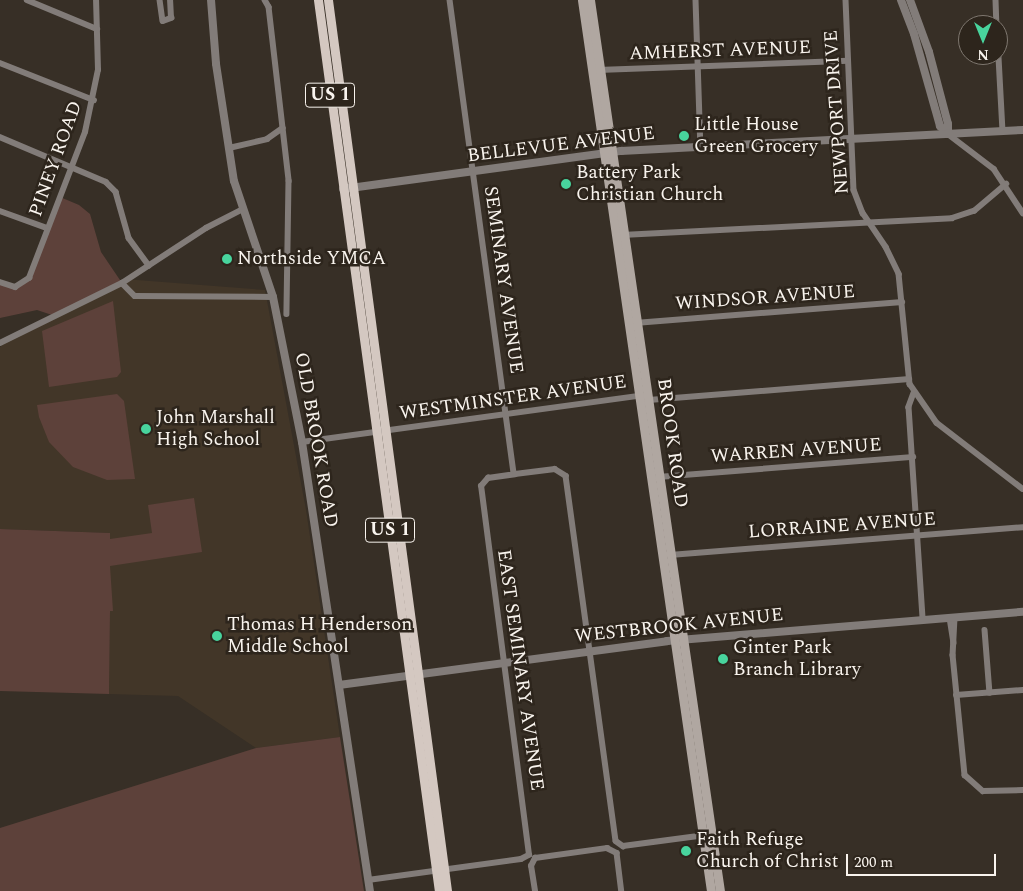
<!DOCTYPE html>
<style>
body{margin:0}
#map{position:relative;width:1023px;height:891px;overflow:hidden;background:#372f26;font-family:Spectral,serif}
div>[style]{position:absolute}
.built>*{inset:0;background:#423628}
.green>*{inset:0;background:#5d413a}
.minor>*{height:5.5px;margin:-2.75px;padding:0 2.75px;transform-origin:2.75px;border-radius:2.75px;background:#827c79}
.tertiary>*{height:8px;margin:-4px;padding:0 4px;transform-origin:4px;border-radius:4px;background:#827c79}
.secondary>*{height:9px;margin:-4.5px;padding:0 4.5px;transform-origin:4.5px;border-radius:4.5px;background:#b0a7a1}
.primary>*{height:9px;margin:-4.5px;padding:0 4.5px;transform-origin:4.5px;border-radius:4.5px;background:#d4c8c1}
.dots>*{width:14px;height:14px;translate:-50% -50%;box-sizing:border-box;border:2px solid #2d251c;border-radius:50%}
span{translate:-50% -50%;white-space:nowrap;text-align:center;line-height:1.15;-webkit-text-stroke:5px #2d251c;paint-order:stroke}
.shield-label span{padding:1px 4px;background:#2d251c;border:1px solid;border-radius:4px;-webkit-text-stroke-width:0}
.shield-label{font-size:18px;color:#f9f4ee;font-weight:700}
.street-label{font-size:19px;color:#f9f4ee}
.poi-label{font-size:19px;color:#f9f4ee}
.left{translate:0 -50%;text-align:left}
.north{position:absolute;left:958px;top:15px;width:50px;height:50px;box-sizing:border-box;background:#2d251c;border:1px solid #7f7870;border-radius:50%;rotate:180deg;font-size:14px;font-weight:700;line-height:20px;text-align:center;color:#f9f4ee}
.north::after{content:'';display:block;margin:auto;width:18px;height:22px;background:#48d49d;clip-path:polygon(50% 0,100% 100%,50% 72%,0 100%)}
.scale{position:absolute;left:846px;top:854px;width:150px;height:22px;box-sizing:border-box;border:2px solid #f9f4ee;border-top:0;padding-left:6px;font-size:15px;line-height:18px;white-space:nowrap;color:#f9f4ee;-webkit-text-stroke:4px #2d251c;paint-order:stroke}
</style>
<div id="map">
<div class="built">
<div style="clip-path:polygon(124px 279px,265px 290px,306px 510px,340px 737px,256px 748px,178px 696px,109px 694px,110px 533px,0 529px,0 347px,16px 334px)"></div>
</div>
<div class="green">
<div style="clip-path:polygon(60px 197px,79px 205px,90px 214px,101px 252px,122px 283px,55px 316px,37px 310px,0 318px,0 282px,15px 287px,29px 278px)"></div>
<div style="clip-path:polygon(113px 301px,121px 372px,117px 377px,49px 387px,42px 331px)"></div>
<div style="clip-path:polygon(117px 394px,124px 401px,135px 479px,107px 480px,73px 467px,49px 442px,39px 417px,37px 405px)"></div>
<div style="clip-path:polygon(194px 498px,202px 552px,110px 566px,113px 611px,110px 611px,109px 694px,0 691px,0 529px,110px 533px,110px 539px,152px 533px,148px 505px)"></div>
<div style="clip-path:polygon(340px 737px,364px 891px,0 891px,0 828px,256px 748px)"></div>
</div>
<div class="minor">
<div style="left:27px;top:0;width:76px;rotate:22.5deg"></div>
<div style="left:160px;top:0;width:21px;rotate:82deg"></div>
<div style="left:163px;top:21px;width:9px;rotate:-21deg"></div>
<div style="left:171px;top:18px;width:18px;rotate:-93deg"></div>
<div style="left:265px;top:0;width:8px;rotate:60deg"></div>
<div style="left:269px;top:7px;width:175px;rotate:83.4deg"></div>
<div style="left:289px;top:181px;width:133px;rotate:90.9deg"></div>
<div style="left:450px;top:0;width:478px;rotate:82.3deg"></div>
<div style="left:696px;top:0;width:147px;rotate:88.1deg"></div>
<div style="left:846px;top:0;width:190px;rotate:87.6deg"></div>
<div style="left:854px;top:190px;width:25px;rotate:69deg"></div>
<div style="left:863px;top:213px;width:41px;rotate:55.9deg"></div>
<div style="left:886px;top:247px;width:30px;rotate:64deg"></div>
<div style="left:899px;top:274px;width:111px;rotate:84.3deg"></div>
<div style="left:910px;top:384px;width:47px;rotate:55.3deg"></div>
<div style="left:937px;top:423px;width:108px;rotate:37.5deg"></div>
<div style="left:996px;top:0;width:25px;rotate:88deg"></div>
<div style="left:998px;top:39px;width:91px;rotate:86.9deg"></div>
<div style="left:0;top:63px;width:101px;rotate:21.5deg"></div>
<div style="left:598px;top:70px;width:250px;rotate:-2.1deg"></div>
<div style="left:948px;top:134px;width:58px;rotate:37.3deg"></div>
<div style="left:994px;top:169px;width:53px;rotate:56.6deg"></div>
<div style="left:0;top:137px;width:115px;rotate:23deg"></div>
<div style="left:106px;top:182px;width:14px;rotate:45deg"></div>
<div style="left:116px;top:192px;width:48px;rotate:74.2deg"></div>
<div style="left:129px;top:238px;width:34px;rotate:54deg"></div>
<div style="left:229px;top:148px;width:39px;rotate:-13deg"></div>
<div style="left:267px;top:139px;width:19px;rotate:-35deg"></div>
<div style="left:0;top:211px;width:50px;rotate:19.9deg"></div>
<div style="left:622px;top:235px;width:330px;rotate:-2.9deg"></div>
<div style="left:952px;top:218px;width:23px;rotate:-18deg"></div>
<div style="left:974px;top:211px;width:42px;rotate:-40.2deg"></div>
<div style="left:0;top:282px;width:16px;rotate:18deg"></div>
<div style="left:15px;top:287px;width:17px;rotate:-33deg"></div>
<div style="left:29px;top:278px;width:156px;rotate:-69deg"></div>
<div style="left:85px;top:132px;width:63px;rotate:-78.2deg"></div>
<div style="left:98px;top:70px;width:70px;rotate:-91.6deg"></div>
<div style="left:122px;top:283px;width:18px;rotate:45deg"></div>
<div style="left:135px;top:296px;width:138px;rotate:0.4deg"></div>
<div style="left:635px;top:323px;width:268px;rotate:-4.5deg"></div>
<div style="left:0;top:343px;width:136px;rotate:-26.2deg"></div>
<div style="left:122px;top:283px;width:100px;rotate:-33.2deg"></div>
<div style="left:206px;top:228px;width:42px;rotate:-27.2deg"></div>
<div style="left:914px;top:393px;width:15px;rotate:110deg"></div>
<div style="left:909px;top:407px;width:213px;rotate:86.2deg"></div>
<div style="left:302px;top:442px;width:341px;rotate:-7.8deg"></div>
<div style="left:640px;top:396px;width:10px;rotate:24deg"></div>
<div style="left:649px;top:400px;width:261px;rotate:-4.6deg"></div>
<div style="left:658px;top:477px;width:256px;rotate:-4.5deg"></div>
<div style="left:670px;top:555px;width:354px;rotate:-4.5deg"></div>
<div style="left:950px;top:618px;width:25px;rotate:81deg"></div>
<div style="left:955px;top:618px;width:37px;rotate:93deg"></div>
<div style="left:953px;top:655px;width:121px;rotate:84.3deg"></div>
<div style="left:965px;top:775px;width:24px;rotate:42deg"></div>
<div style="left:983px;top:791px;width:40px;rotate:-1.4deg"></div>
<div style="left:985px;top:630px;width:63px;rotate:85.5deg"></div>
<div style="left:956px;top:695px;width:67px;rotate:-4.3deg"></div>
<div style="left:368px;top:880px;width:154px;rotate:-7.8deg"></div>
<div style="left:521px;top:859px;width:9px;rotate:-27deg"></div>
<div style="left:529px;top:855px;width:372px;rotate:-97.4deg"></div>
<div style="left:481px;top:486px;width:11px;rotate:-49deg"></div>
<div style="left:488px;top:478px;width:27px;rotate:-8deg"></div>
<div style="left:515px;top:474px;width:40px;rotate:-7.1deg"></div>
<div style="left:555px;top:469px;width:13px;rotate:32deg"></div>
<div style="left:566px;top:476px;width:368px;rotate:82.2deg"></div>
<div style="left:616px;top:841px;width:9px;rotate:36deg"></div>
<div style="left:623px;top:846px;width:83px;rotate:-7.6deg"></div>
<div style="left:535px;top:891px;width:25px;rotate:-99deg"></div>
<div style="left:531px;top:866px;width:9px;rotate:-63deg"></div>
<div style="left:535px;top:858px;width:73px;rotate:-7.9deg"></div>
<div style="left:607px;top:848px;width:11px;rotate:27deg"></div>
<div style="left:617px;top:853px;width:38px;rotate:83deg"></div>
</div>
<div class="tertiary">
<div style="left:211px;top:0;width:64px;rotate:85.5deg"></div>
<div style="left:216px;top:64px;width:118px;rotate:81.3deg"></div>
<div style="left:234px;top:181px;width:122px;rotate:71.4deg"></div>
<div style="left:273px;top:297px;width:148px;rotate:78.7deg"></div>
<div style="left:302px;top:442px;width:454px;rotate:81.4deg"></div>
<div style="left:901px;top:0;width:36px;rotate:69deg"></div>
<div style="left:914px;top:34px;width:96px;rotate:74.2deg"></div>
<div style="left:940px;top:126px;width:11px;rotate:45deg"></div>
<div style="left:910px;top:0;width:55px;rotate:69.9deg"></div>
<div style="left:929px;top:52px;width:74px;rotate:75.2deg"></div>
<div style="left:948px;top:124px;width:10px;rotate:90deg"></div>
<div style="left:343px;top:189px;width:281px;rotate:-7.8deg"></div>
<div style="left:621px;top:151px;width:403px;rotate:-3deg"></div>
<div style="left:339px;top:685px;width:331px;rotate:-7.6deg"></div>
<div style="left:667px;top:641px;width:357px;rotate:-4.7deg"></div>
</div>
<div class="secondary">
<div style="left:582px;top:0;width:900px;rotate:81.76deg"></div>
<div style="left:590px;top:0;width:900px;rotate:81.7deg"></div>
</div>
<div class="primary">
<div style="left:318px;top:0;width:899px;rotate:82.27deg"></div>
<div style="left:328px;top:0;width:899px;rotate:82.39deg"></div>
</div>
<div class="dots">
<div style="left:684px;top:136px;background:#48d49d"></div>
<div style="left:566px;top:184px;background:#48d49d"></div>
<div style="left:227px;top:259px;background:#48d49d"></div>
<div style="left:146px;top:429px;background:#48d49d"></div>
<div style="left:217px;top:636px;background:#48d49d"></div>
<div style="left:723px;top:659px;background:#48d49d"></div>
<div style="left:686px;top:851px;background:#48d49d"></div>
</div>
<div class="shield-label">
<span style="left:330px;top:95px">US 1</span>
<span style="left:390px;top:530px">US 1</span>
</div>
<div class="street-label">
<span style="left:720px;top:51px;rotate:-2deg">AMHERST AVENUE</span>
<span style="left:837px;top:112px;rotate:-94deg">NEWPORT DRIVE</span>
<span style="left:561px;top:145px;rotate:-7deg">BELLEVUE AVENUE</span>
<span style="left:56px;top:159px;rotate:-70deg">PINEY ROAD</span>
<span style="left:503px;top:280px;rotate:82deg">SEMINARY AVENUE</span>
<span style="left:765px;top:298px;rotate:-4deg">WINDSOR AVENUE</span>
<span style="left:513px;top:398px;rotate:-8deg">WESTMINSTER AVENUE</span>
<span style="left:316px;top:440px;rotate:80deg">OLD BROOK ROAD</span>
<span style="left:672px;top:443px;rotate:82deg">BROOK ROAD</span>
<span style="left:796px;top:451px;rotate:-4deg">WARREN AVENUE</span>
<span style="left:842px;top:526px;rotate:-4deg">LORRAINE AVENUE</span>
<span style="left:679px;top:626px;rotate:-6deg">WESTBROOK AVENUE</span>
<span style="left:520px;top:670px;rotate:82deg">EAST SEMINARY AVENUE</span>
</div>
<div class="poi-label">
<span class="left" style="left:694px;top:136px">Little House<br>Green Grocery</span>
<span class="left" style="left:576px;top:184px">Battery Park<br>Christian Church</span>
<span class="left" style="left:237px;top:259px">Northside YMCA</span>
<span class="left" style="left:156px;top:429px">John Marshall<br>High School</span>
<span class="left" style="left:227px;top:636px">Thomas H Henderson<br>Middle School</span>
<span class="left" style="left:733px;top:659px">Ginter Park<br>Branch Library</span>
<span class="left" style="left:696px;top:851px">Faith Refuge<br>Church of Christ</span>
</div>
<div class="north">N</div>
<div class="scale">200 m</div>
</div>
